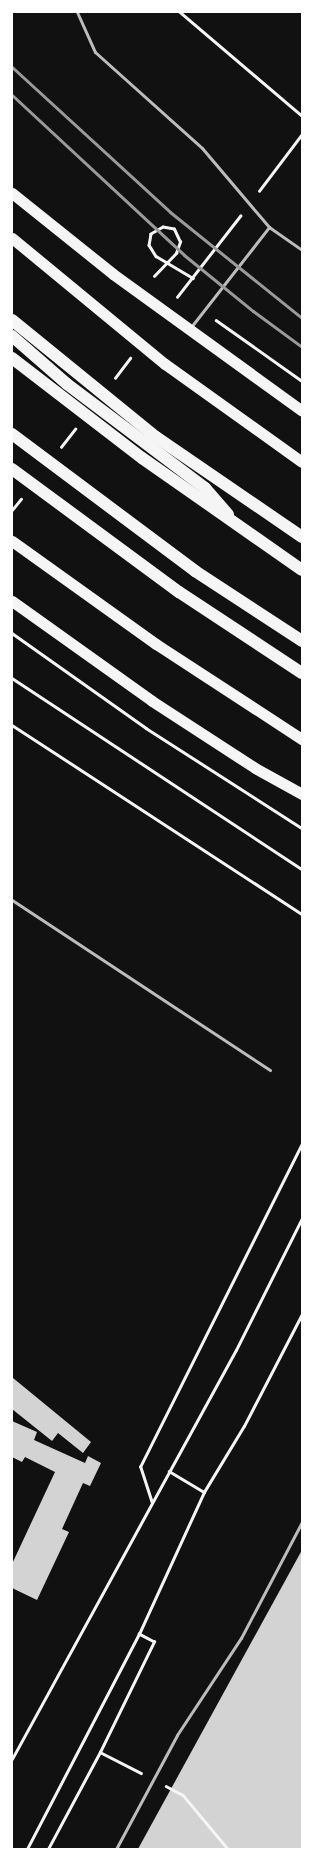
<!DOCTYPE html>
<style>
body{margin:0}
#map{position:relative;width:314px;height:1861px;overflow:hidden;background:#111;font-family:"Roboto Condensed",sans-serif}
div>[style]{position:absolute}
.building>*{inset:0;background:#d3d3d3}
.path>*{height:2.5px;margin:-1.25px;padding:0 1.25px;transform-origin:1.25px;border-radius:1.25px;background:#f5f5f5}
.service>*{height:3px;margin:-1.5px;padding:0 1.5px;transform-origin:1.5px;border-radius:1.5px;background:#bcbcbc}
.trunk>*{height:11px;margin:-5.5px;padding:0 5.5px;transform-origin:5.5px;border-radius:5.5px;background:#f5f5f5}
.motorway>*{height:12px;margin:-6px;padding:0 6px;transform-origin:6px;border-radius:6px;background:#f5f5f5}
.rail>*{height:3px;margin:-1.5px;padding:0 1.5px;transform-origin:1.5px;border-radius:1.5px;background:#9a9a9a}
span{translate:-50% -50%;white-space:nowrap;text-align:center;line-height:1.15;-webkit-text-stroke:4px #fff;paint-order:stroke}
.frame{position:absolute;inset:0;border:13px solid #fff;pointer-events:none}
</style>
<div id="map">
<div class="building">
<div style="clip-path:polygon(13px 1378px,91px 1442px,83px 1453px,58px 1433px,52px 1441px,12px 1409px)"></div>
<div style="clip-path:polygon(12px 1421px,37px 1432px,34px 1440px,85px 1463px,88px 1456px,101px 1463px,90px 1486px,83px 1483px,62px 1529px,69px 1532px,37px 1600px,12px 1588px,12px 1564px,55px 1472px,25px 1457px,22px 1462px,12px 1457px)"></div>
<div style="clip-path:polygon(302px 1550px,302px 1849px,138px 1849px)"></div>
</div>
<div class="path">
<div style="left:180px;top:12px;width:160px;rotate:40.4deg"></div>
<div style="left:259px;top:191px;width:71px;rotate:-53deg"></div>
<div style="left:154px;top:276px;width:32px;rotate:-46deg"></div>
<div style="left:176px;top:253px;width:12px;rotate:-70deg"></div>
<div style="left:180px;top:242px;width:14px;rotate:-115deg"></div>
<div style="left:174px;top:229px;width:11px;rotate:-170deg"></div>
<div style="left:163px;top:227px;width:14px;rotate:150deg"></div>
<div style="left:151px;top:234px;width:11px;rotate:100deg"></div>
<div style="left:149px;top:245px;width:13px;rotate:58deg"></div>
<div style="left:156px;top:256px;width:43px;rotate:30.7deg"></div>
<div style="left:177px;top:297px;width:103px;rotate:-52.1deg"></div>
<div style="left:216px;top:320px;width:105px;rotate:35.3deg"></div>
<div style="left:115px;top:378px;width:25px;rotate:-53deg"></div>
<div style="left:61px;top:447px;width:23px;rotate:-52deg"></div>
<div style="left:12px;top:510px;width:14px;rotate:-51deg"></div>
<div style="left:12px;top:633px;width:164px;rotate:35.3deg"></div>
<div style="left:146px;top:728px;width:185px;rotate:32.7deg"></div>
<div style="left:12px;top:678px;width:347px;rotate:33.4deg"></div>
<div style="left:12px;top:725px;width:346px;rotate:33.1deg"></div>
<div style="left:169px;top:1471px;width:41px;rotate:31deg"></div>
<div style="left:152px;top:1503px;width:38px;rotate:-108deg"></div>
<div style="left:140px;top:1467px;width:361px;rotate:-63.4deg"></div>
<div style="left:100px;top:1752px;width:46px;rotate:27.1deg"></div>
<div style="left:12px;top:1759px;width:466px;rotate:-61.3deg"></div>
<div style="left:236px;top:1350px;width:148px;rotate:-63.4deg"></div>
<div style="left:166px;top:1786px;width:19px;rotate:28deg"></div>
<div style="left:183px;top:1795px;width:70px;rotate:50.2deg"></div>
<div style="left:27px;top:1849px;width:242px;rotate:-62.5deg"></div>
<div style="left:139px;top:1634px;width:156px;rotate:-65.4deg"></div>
<div style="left:204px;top:1492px;width:77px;rotate:-58.8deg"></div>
<div style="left:244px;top:1426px;width:126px;rotate:-62.6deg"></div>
<div style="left:48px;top:1849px;width:110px;rotate:-61.8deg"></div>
<div style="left:100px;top:1752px;width:123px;rotate:-63.9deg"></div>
<div style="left:154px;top:1642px;width:17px;rotate:-152deg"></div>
</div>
<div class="service">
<div style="left:77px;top:12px;width:44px;rotate:65.8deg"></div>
<div style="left:95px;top:52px;width:144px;rotate:41.9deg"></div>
<div style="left:202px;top:148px;width:104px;rotate:49.7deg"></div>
<div style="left:191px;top:327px;width:127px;rotate:-52deg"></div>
<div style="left:269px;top:227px;width:40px;rotate:34.9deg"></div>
<div style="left:12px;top:900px;width:309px;rotate:33.4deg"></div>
<div style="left:116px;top:1849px;width:129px;rotate:-61.8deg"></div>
<div style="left:177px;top:1735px;width:116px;rotate:-56.6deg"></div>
<div style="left:241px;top:1638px;width:131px;rotate:-62.3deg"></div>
</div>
<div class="trunk">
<div style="left:12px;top:193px;width:129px;rotate:38.7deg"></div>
<div style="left:113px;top:274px;width:233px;rotate:35.9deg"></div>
<div style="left:12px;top:238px;width:198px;rotate:39.5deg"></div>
<div style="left:165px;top:364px;width:168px;rotate:35.6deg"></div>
<div style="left:12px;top:541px;width:177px;rotate:35.6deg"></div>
<div style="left:156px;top:644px;width:174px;rotate:33.1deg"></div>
<div style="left:12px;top:601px;width:172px;rotate:35.5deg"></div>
<div style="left:152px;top:701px;width:123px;rotate:33deg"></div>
<div style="left:255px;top:768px;width:54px;rotate:29deg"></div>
</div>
<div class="motorway">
<div style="left:12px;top:320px;width:186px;rotate:39.1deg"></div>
<div style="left:156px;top:437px;width:177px;rotate:34.4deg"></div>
<div style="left:12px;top:336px;width:73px;rotate:41.1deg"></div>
<div style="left:67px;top:384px;width:173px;rotate:37deg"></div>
<div style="left:205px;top:488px;width:35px;rotate:49deg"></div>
<div style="left:12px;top:358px;width:164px;rotate:37.6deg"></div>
<div style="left:142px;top:458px;width:195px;rotate:35deg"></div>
<div style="left:12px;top:434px;width:229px;rotate:36.8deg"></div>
<div style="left:195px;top:571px;width:128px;rotate:33.2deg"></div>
<div style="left:12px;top:469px;width:207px;rotate:36.4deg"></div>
<div style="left:179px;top:592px;width:147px;rotate:33.4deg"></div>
</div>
<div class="rail">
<div style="left:12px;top:67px;width:214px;rotate:42.5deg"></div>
<div style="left:170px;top:212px;width:169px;rotate:38.8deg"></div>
<div style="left:12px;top:95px;width:235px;rotate:42.9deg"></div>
<div style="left:184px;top:255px;width:89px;rotate:39.1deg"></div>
<div style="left:253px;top:311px;width:61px;rotate:36.3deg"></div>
</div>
<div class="frame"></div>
</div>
